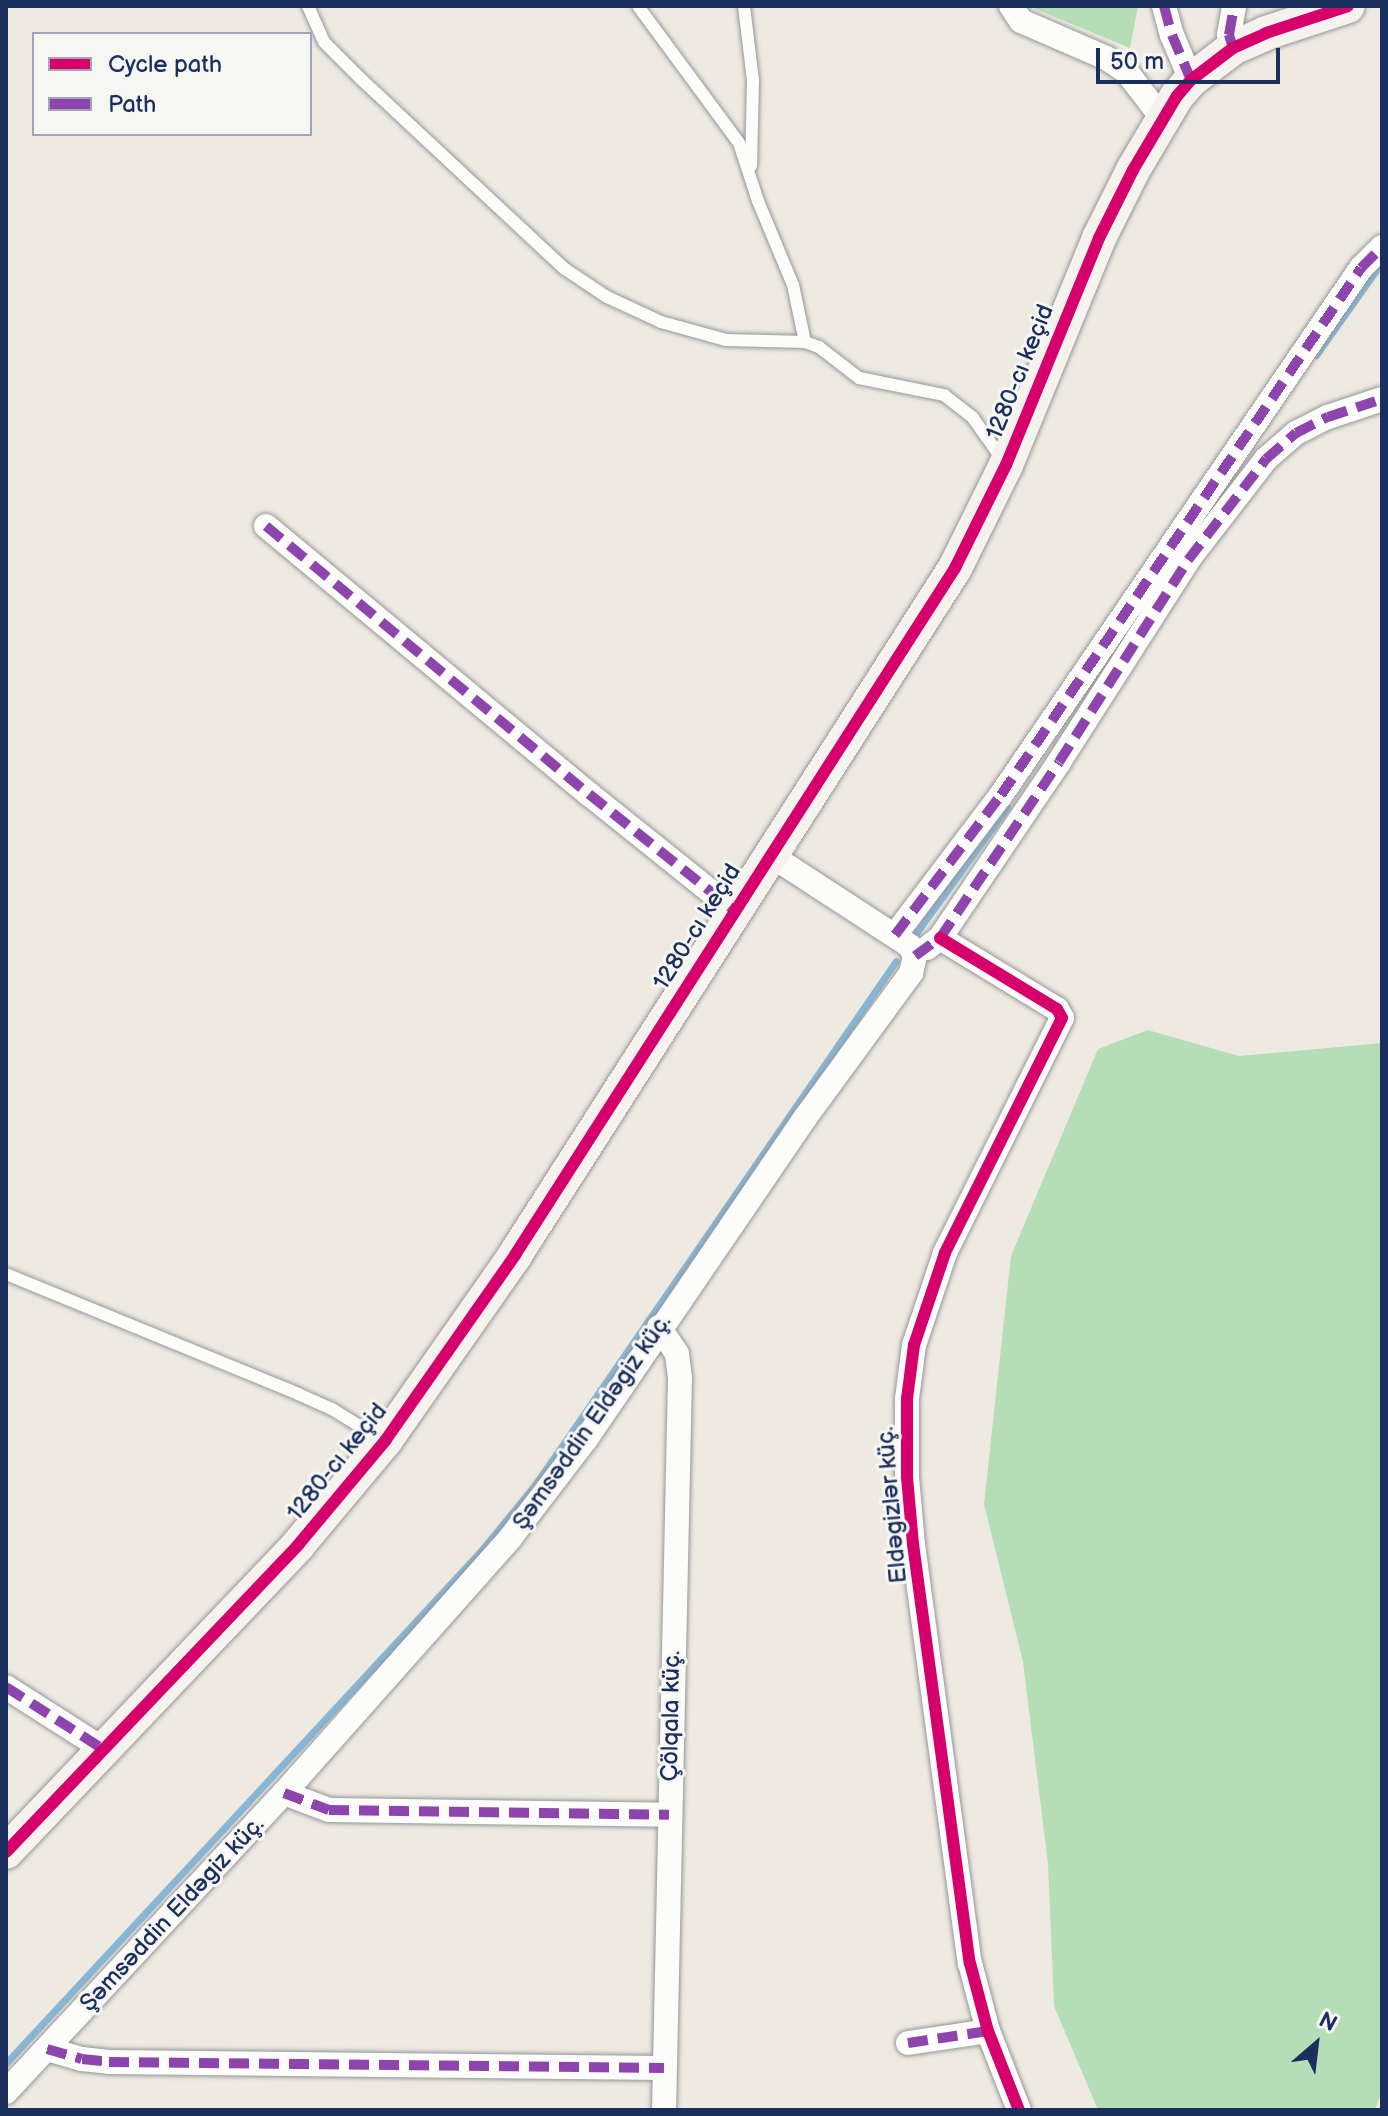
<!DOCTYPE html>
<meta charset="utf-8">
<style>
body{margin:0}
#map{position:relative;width:1388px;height:2116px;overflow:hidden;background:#eeeae1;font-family:"Balsamiq Sans",sans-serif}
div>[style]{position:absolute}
.green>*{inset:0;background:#b5deb7}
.stream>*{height:7px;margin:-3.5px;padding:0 3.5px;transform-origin:3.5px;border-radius:3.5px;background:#88b7d6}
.roads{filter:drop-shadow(0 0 2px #95969a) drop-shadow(0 0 2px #95969a)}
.lane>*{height:12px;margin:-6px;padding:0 6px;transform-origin:6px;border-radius:6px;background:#fcfcfa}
.street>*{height:24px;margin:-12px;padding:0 12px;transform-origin:12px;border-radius:12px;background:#fcfcfa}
.secondary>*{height:34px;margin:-17px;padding:0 17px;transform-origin:17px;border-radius:17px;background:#f6f3ef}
.quiet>*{height:10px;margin-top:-5px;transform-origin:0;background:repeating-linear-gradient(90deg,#8e44ad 0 20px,transparent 0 30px)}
.cycleway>*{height:12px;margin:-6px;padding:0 6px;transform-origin:6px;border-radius:6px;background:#d6006c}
span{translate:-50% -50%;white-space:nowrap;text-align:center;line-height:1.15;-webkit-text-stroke:6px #f6f6f2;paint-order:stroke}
.street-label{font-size:24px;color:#1b2f5e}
.frame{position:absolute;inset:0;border:8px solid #1b2f5e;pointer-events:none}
.legend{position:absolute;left:32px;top:32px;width:280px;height:104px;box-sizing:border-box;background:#f6f6f2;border:2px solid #9ea6b7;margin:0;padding:10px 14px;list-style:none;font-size:24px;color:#1b2f5e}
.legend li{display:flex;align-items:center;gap:16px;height:40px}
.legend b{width:40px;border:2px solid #9ea6b7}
.north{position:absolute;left:1276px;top:2004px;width:80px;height:80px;-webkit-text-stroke:6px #f6f6f2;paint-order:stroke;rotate:28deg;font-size:22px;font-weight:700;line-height:32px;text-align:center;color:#1b2f5e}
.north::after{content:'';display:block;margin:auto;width:28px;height:36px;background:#1b2f5e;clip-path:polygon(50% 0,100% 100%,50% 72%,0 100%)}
.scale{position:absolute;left:1096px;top:48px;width:184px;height:36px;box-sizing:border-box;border:4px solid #1b2f5e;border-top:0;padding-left:10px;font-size:24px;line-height:28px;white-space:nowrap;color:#1b2f5e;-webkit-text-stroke:6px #f6f6f2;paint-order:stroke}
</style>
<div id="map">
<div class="green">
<div style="clip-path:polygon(1028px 6px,1138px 6px,1130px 48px)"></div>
<div style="clip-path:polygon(1148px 1030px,1239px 1056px,1382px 1043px,1382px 2091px,1375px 2110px,1098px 2110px,1054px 2006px,1048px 1864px,1023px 1662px,984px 1504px,1011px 1256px,1098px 1049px)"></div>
</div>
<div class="stream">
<div style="left:1316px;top:355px;width:114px;rotate:-54.6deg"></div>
<div style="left:917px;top:932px;width:154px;rotate:-54.2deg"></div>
<div style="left:6px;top:2063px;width:697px;rotate:-47.15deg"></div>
<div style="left:480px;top:1552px;width:87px;rotate:-50.6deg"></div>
<div style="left:535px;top:1485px;width:636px;rotate:-55.44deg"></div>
</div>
<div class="roads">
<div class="lane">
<div style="left:308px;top:6px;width:39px;rotate:66deg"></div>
<div style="left:324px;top:42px;width:54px;rotate:45deg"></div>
<div style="left:362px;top:80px;width:277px;rotate:43deg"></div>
<div style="left:565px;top:269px;width:50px;rotate:33.7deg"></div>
<div style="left:607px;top:297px;width:60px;rotate:24.8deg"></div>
<div style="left:661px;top:322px;width:67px;rotate:15.5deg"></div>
<div style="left:726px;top:340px;width:79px;rotate:1.5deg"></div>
<div style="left:805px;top:342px;width:15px;rotate:20deg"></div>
<div style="left:819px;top:347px;width:51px;rotate:37.8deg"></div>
<div style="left:859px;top:378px;width:87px;rotate:11.3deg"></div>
<div style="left:944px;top:395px;width:37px;rotate:38deg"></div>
<div style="left:973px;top:418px;width:50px;rotate:54.7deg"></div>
<div style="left:638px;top:6px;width:170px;rotate:53.6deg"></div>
<div style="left:739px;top:143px;width:61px;rotate:71.9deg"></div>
<div style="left:758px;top:201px;width:91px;rotate:67.4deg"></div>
<div style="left:793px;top:285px;width:58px;rotate:78.1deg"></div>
<div style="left:744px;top:6px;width:75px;rotate:83.1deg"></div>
<div style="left:753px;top:80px;width:86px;rotate:91.3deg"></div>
<div style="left:6px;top:1274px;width:316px;rotate:22.3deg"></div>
<div style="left:298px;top:1394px;width:37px;rotate:24deg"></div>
<div style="left:332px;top:1409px;width:59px;rotate:31.8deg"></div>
</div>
<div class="street">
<div style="left:1011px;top:6px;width:18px;rotate:56deg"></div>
<div style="left:1021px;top:21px;width:93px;rotate:23.5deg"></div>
<div style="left:1106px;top:58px;width:24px;rotate:33deg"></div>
<div style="left:1126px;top:71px;width:59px;rotate:52.5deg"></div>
<div style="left:1164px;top:6px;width:30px;rotate:75deg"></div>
<div style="left:1172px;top:35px;width:49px;rotate:67.1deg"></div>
<div style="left:1233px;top:48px;width:14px;rotate:-107deg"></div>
<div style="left:1229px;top:35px;width:29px;rotate:-80deg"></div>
<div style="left:266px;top:526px;width:420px;rotate:39.7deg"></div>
<div style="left:589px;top:794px;width:186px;rotate:38.7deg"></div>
<div style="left:895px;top:935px;width:176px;rotate:-52.9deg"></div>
<div style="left:1001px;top:795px;width:638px;rotate:-55.66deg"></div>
<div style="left:1361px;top:268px;width:30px;rotate:-45deg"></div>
<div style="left:940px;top:938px;width:137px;rotate:31.3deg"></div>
<div style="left:1057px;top:1009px;width:10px;rotate:61deg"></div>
<div style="left:1062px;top:1018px;width:263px;rotate:116.5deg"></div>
<div style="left:945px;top:1253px;width:97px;rotate:108.6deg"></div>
<div style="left:914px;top:1345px;width:54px;rotate:97.4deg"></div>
<div style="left:907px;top:1399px;width:78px;rotate:90deg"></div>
<div style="left:907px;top:1477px;width:67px;rotate:84.9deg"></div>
<div style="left:913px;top:1544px;width:423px;rotate:82.3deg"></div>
<div style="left:970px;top:1963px;width:70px;rotate:75.2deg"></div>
<div style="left:988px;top:2031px;width:85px;rotate:68.6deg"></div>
<div style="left:927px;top:948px;width:16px;rotate:-38deg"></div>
<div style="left:940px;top:938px;width:212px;rotate:-55.9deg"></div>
<div style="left:1059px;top:762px;width:240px;rotate:-57.4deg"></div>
<div style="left:1188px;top:560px;width:128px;rotate:-52.3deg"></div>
<div style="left:1266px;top:459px;width:40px;rotate:-41deg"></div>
<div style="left:1296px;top:433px;width:36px;rotate:-27deg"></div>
<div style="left:1328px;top:417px;width:57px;rotate:-18.4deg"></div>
<div style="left:659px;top:1327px;width:32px;rotate:56deg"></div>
<div style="left:677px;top:1354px;width:24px;rotate:83deg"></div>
<div style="left:680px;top:1378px;width:732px;rotate:91.25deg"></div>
<div style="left:6px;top:1687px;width:115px;rotate:32.6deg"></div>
<div style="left:284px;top:1793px;width:48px;rotate:20.7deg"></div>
<div style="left:329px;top:1810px;width:340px;rotate:0.8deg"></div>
<div style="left:908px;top:2043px;width:81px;rotate:-8.5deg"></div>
<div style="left:47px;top:2049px;width:36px;rotate:16deg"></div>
<div style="left:82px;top:2059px;width:27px;rotate:6deg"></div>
<div style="left:109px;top:2062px;width:555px;rotate:0.62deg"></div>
<div style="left:6px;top:2092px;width:408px;rotate:-47.1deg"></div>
<div style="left:284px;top:1793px;width:342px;rotate:-48.4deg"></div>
<div style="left:511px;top:1537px;width:123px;rotate:-52.6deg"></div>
<div style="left:586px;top:1439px;width:389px;rotate:-55.7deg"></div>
<div style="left:805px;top:1118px;width:180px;rotate:-53.8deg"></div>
<div style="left:911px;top:973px;width:17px;rotate:-77deg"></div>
<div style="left:915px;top:956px;width:11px;rotate:-117deg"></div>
<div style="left:910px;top:946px;width:168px;rotate:-146.9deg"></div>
</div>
<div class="secondary">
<div style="left:6px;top:1852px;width:424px;rotate:-46.4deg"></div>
<div style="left:298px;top:1545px;width:136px;rotate:-50.1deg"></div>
<div style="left:385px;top:1441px;width:227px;rotate:-55deg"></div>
<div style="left:515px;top:1255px;width:816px;rotate:-57.36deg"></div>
<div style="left:955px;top:568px;width:115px;rotate:-63.7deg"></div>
<div style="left:1006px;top:465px;width:245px;rotate:-67.7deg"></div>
<div style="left:1099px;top:238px;width:76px;rotate:-63.4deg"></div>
<div style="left:1133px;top:170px;width:86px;rotate:-59.3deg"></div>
<div style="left:1177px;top:96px;width:21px;rotate:-49deg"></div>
<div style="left:1191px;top:80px;width:53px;rotate:-37.3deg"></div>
<div style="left:1233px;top:48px;width:36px;rotate:-24deg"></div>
<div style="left:1266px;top:33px;width:86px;rotate:-18.2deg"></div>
</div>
</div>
<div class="quiet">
<div style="left:1164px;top:6px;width:30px;rotate:75deg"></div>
<div style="left:1172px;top:35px;width:49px;rotate:67.1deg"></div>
<div style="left:1233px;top:48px;width:14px;rotate:-107deg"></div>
<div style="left:1229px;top:35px;width:29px;rotate:-80deg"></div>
<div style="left:266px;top:526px;width:420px;rotate:39.7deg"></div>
<div style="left:589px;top:794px;width:186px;rotate:38.7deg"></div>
<div style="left:895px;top:935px;width:176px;rotate:-52.9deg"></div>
<div style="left:1001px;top:795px;width:638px;rotate:-55.66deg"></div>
<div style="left:1361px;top:268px;width:30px;rotate:-45deg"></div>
<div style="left:915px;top:956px;width:31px;rotate:-36deg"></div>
<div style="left:940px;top:938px;width:212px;rotate:-55.9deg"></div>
<div style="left:1059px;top:762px;width:240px;rotate:-57.4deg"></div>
<div style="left:1188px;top:560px;width:128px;rotate:-52.3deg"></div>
<div style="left:1266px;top:459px;width:40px;rotate:-41deg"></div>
<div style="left:1296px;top:433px;width:36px;rotate:-27deg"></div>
<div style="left:1328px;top:417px;width:57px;rotate:-18.4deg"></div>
<div style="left:6px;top:1687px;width:115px;rotate:32.6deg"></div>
<div style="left:284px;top:1793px;width:48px;rotate:20.7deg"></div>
<div style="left:329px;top:1810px;width:340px;rotate:0.8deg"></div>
<div style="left:908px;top:2043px;width:81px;rotate:-8.5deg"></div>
<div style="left:47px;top:2049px;width:36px;rotate:16deg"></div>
<div style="left:82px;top:2059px;width:27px;rotate:6deg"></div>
<div style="left:109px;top:2062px;width:555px;rotate:0.62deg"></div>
</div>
<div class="cycleway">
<div style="left:940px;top:938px;width:137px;rotate:31.3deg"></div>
<div style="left:1057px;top:1009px;width:10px;rotate:61deg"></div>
<div style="left:1062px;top:1018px;width:263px;rotate:116.5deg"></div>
<div style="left:945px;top:1253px;width:97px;rotate:108.6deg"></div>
<div style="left:914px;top:1345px;width:54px;rotate:97.4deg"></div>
<div style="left:907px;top:1399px;width:78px;rotate:90deg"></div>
<div style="left:907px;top:1477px;width:67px;rotate:84.9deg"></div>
<div style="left:913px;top:1544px;width:423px;rotate:82.3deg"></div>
<div style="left:970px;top:1963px;width:70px;rotate:75.2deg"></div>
<div style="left:988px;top:2031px;width:85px;rotate:68.6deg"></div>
<div style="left:6px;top:1852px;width:424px;rotate:-46.4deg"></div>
<div style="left:298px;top:1545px;width:136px;rotate:-50.1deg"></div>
<div style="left:385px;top:1441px;width:227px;rotate:-55deg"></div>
<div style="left:515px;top:1255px;width:816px;rotate:-57.36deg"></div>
<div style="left:955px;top:568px;width:115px;rotate:-63.7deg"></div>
<div style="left:1006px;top:465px;width:245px;rotate:-67.7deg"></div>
<div style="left:1099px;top:238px;width:76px;rotate:-63.4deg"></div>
<div style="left:1133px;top:170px;width:86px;rotate:-59.3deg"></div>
<div style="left:1177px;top:96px;width:21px;rotate:-49deg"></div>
<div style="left:1191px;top:80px;width:53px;rotate:-37.3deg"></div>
<div style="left:1233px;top:48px;width:36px;rotate:-24deg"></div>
<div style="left:1266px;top:33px;width:86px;rotate:-18.2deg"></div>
</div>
<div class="street-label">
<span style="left:1020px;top:372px;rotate:-68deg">1280-cı keçid</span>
<span style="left:697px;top:927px;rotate:-58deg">1280-cı keçid</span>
<span style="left:592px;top:1422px;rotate:-55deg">Şəmsəddin Eldəgiz küç.</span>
<span style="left:337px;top:1462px;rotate:-51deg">1280-cı keçid</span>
<span style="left:892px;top:1505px;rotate:-95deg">Eldəgizlər küç.</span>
<span style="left:671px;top:1716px;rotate:-89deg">Çölqala küç.</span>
<span style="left:172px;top:1914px;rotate:-47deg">Şəmsəddin Eldəgiz küç.</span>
</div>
<div class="frame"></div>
<ul class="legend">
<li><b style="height:10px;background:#d6006c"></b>Cycle path</li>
<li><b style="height:10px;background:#8e44ad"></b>Path</li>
</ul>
<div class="north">N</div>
<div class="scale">50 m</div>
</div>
